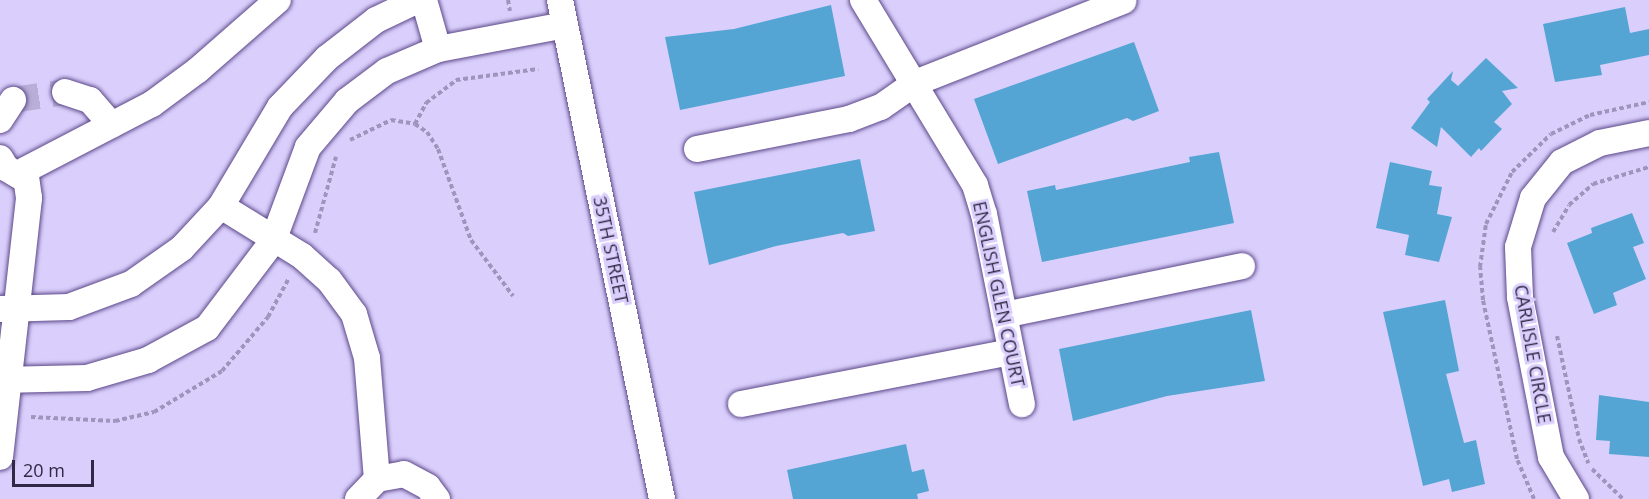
<!DOCTYPE html>
<style>
body{margin:0}
#map{position:relative;width:1649px;height:499px;overflow:hidden;background:#dacffc;font-family:"Open Sans",sans-serif}
div>[style]{position:absolute}
.building>*{inset:0;background:#54a5d4}
.minor-tunnel>*{height:26px;margin-top:-13px;transform-origin:0;background:repeating-linear-gradient(90deg,#b8aed7 0 26px,transparent 0 39px)}
.path>*{height:4px;margin-top:-2px;transform-origin:0;background:repeating-linear-gradient(90deg,#9f94bc 0 4.5px,transparent 0 7.5px)}
.roads{filter:drop-shadow(0 0 2px #5c4889) drop-shadow(0 0 2px #5c4889)}
.minor>*{height:26px;margin:-13px;padding:0 13px;transform-origin:13px;border-radius:13px;background:#fff}
span{translate:-50% -50%;white-space:nowrap;text-align:center;line-height:1.15;-webkit-text-stroke:6px #dacffc;paint-order:stroke}
.street-label{font-size:18px;color:#312845}
.scale{position:absolute;left:12px;top:460px;width:82px;height:27px;box-sizing:border-box;border:3px solid #312845;border-top:0;padding-left:8px;font-size:18px;line-height:21px;white-space:nowrap;color:#312845;-webkit-text-stroke:4px #dacffc;paint-order:stroke}
</style>
<div id="map">
<div class="building">
<div style="clip-path:polygon(831px 5px,845px 76px,680px 110px,665px 37px,734px 29px)"></div>
<div style="clip-path:polygon(1625px 7px,1630px 33px,1649px 29px,1649px 55px,1600px 65px,1602px 75px,1555px 82px,1543px 24px)"></div>
<div style="clip-path:polygon(1134px 42px,1159px 111px,1133px 121px,1127px 118px,998px 164px,974px 99px)"></div>
<div style="clip-path:polygon(1486px 58px,1518px 88px,1502px 91px,1512px 104px,1494px 122px,1502px 129px,1481px 151px,1479px 148px,1471px 157px,1441px 127px,1437px 147px,1411px 128px,1430px 102px,1427px 99px,1453px 71px,1451px 80px,1458px 86px)"></div>
<div style="clip-path:polygon(1219px 152px,1234px 223px,1042px 262px,1027px 191px,1055px 185px,1056px 190px,1190px 162px,1189px 157px)"></div>
<div style="clip-path:polygon(860px 159px,875px 231px,848px 236px,843px 233px,776px 246px,709px 265px,694px 192px)"></div>
<div style="clip-path:polygon(1390px 162px,1432px 171px,1429px 185px,1442px 187px,1437px 214px,1452px 217px,1439px 262px,1405px 255px,1409px 235px,1376px 228px)"></div>
<div style="clip-path:polygon(1632px 213px,1644px 243px,1633px 247px,1646px 279px,1613px 293px,1617px 305px,1594px 314px,1567px 243px,1592px 233px,1591px 228px)"></div>
<div style="clip-path:polygon(1445px 300px,1459px 371px,1446px 374px,1464px 443px,1476px 440px,1485px 484px,1452px 492px,1449px 479px,1423px 486px,1383px 312px)"></div>
<div style="clip-path:polygon(1251px 310px,1265px 381px,1167px 396px,1073px 421px,1059px 349px)"></div>
<div style="clip-path:polygon(1599px 395px,1649px 402px,1649px 457px,1609px 454px,1610px 441px,1596px 440px)"></div>
<div style="clip-path:polygon(906px 444px,912px 472px,924px 469px,929px 491px,917px 494px,918px 499px,793px 499px,787px 470px)"></div>
</div>
<div class="minor-tunnel">
<div style="left:13px;top:100px;width:53px;rotate:-8.7deg"></div>
</div>
<div class="path">
<div style="left:508px;top:0;width:11px;rotate:80deg"></div>
<div style="left:415px;top:124px;width:24px;rotate:-62deg"></div>
<div style="left:426px;top:103px;width:38px;rotate:-37deg"></div>
<div style="left:456px;top:80px;width:83px;rotate:-7.6deg"></div>
<div style="left:350px;top:140px;width:46px;rotate:-26deg"></div>
<div style="left:391px;top:120px;width:24px;rotate:9deg"></div>
<div style="left:415px;top:124px;width:14px;rotate:34deg"></div>
<div style="left:427px;top:132px;width:20px;rotate:57deg"></div>
<div style="left:438px;top:149px;width:97px;rotate:70.1deg"></div>
<div style="left:471px;top:240px;width:70px;rotate:53.1deg"></div>
<div style="left:1553px;top:232px;width:31px;rotate:-59deg"></div>
<div style="left:1569px;top:205px;width:32px;rotate:-41deg"></div>
<div style="left:1593px;top:184px;width:59px;rotate:-16.9deg"></div>
<div style="left:315px;top:233px;width:79px;rotate:-74.6deg"></div>
<div style="left:1557px;top:336px;width:105px;rotate:77.9deg"></div>
<div style="left:1579px;top:439px;width:26px;rotate:69deg"></div>
<div style="left:31px;top:417px;width:84px;rotate:2.7deg"></div>
<div style="left:115px;top:421px;width:40px;rotate:-13deg"></div>
<div style="left:154px;top:412px;width:79px;rotate:-31.1deg"></div>
<div style="left:222px;top:371px;width:71px;rotate:-49.6deg"></div>
<div style="left:268px;top:317px;width:44px;rotate:-61.7deg"></div>
<div style="left:1592px;top:469px;width:43px;rotate:44.1deg"></div>
<div style="left:1534px;top:499px;width:43px;rotate:-113deg"></div>
<div style="left:1517px;top:459px;width:163px;rotate:-102.1deg"></div>
<div style="left:1483px;top:300px;width:33px;rotate:-95deg"></div>
<div style="left:1480px;top:267px;width:43px;rotate:-82.1deg"></div>
<div style="left:1486px;top:224px;width:58px;rotate:-63.4deg"></div>
<div style="left:1512px;top:172px;width:54px;rotate:-44.3deg"></div>
<div style="left:1551px;top:134px;width:43px;rotate:-26deg"></div>
<div style="left:1590px;top:115px;width:60px;rotate:-12.4deg"></div>
</div>
<div class="roads">
<div class="minor">
<div style="left:424px;top:0;width:51px;rotate:74.1deg"></div>
<div style="left:560px;top:0;width:509px;rotate:78.45deg"></div>
<div style="left:863px;top:0;width:216px;rotate:58.8deg"></div>
<div style="left:975px;top:185px;width:30px;rotate:73deg"></div>
<div style="left:984px;top:214px;width:194px;rotate:78.7deg"></div>
<div style="left:65px;top:92px;width:26px;rotate:18deg"></div>
<div style="left:90px;top:100px;width:33px;rotate:49deg"></div>
<div style="left:0;top:120px;width:24px;rotate:-57deg"></div>
<div style="left:697px;top:149px;width:155px;rotate:-11.2deg"></div>
<div style="left:849px;top:119px;width:34px;rotate:-21deg"></div>
<div style="left:881px;top:107px;width:42px;rotate:-35.2deg"></div>
<div style="left:915px;top:83px;width:224px;rotate:-21.5deg"></div>
<div style="left:0;top:158px;width:12px;rotate:59deg"></div>
<div style="left:6px;top:168px;width:23px;rotate:31deg"></div>
<div style="left:221px;top:206px;width:95px;rotate:31.7deg"></div>
<div style="left:302px;top:256px;width:36px;rotate:42deg"></div>
<div style="left:329px;top:280px;width:42px;rotate:53.7deg"></div>
<div style="left:354px;top:314px;width:46px;rotate:73.5deg"></div>
<div style="left:367px;top:358px;width:121px;rotate:85.3deg"></div>
<div style="left:1px;top:309px;width:68px;rotate:-1.7deg"></div>
<div style="left:69px;top:307px;width:66px;rotate:-20.4deg"></div>
<div style="left:131px;top:284px;width:62px;rotate:-35.2deg"></div>
<div style="left:182px;top:248px;width:57px;rotate:-47.1deg"></div>
<div style="left:221px;top:206px;width:115px;rotate:-59.2deg"></div>
<div style="left:280px;top:107px;width:68px;rotate:-46.2deg"></div>
<div style="left:327px;top:58px;width:62px;rotate:-37.8deg"></div>
<div style="left:376px;top:20px;width:47px;rotate:-25.5deg"></div>
<div style="left:1004px;top:315px;width:243px;rotate:-11.6deg"></div>
<div style="left:0;top:380px;width:87px;rotate:-1.3deg"></div>
<div style="left:87px;top:378px;width:64px;rotate:-16.4deg"></div>
<div style="left:148px;top:360px;width:67px;rotate:-28.5deg"></div>
<div style="left:207px;top:328px;width:109px;rotate:-52.8deg"></div>
<div style="left:273px;top:241px;width:100px;rotate:-69.6deg"></div>
<div style="left:308px;top:147px;width:60px;rotate:-49.7deg"></div>
<div style="left:347px;top:101px;width:50px;rotate:-36.9deg"></div>
<div style="left:387px;top:71px;width:56px;rotate:-23.3deg"></div>
<div style="left:438px;top:49px;width:129px;rotate:-10.7deg"></div>
<div style="left:741px;top:404px;width:275px;rotate:-10.9deg"></div>
<div style="left:0;top:457px;width:261px;rotate:-83.6deg"></div>
<div style="left:29px;top:198px;width:28px;rotate:-98deg"></div>
<div style="left:25px;top:170px;width:143px;rotate:-27.5deg"></div>
<div style="left:152px;top:104px;width:57px;rotate:-36.5deg"></div>
<div style="left:198px;top:70px;width:106px;rotate:-41.2deg"></div>
<div style="left:358px;top:499px;width:28px;rotate:-46deg"></div>
<div style="left:377px;top:479px;width:27px;rotate:-10deg"></div>
<div style="left:404px;top:474px;width:27px;rotate:28deg"></div>
<div style="left:428px;top:487px;width:15px;rotate:53deg"></div>
<div style="left:1576px;top:499px;width:49px;rotate:-120.8deg"></div>
<div style="left:1551px;top:457px;width:163px;rotate:-101deg"></div>
<div style="left:1520px;top:297px;width:50px;rotate:-92.3deg"></div>
<div style="left:1518px;top:247px;width:51px;rotate:-73deg"></div>
<div style="left:1533px;top:198px;width:46px;rotate:-51.1deg"></div>
<div style="left:1562px;top:162px;width:42px;rotate:-26.6deg"></div>
<div style="left:1600px;top:143px;width:50px;rotate:-11.5deg"></div>
</div>
</div>
<div class="street-label">
<span style="left:611px;top:250px;rotate:78deg">35TH STREET</span>
<span style="left:999px;top:294px;rotate:78deg">ENGLISH GLEN COURT</span>
<span style="left:1533px;top:354px;rotate:80deg">CARLISLE CIRCLE</span>
</div>
<div class="scale">20 m</div>
</div>
